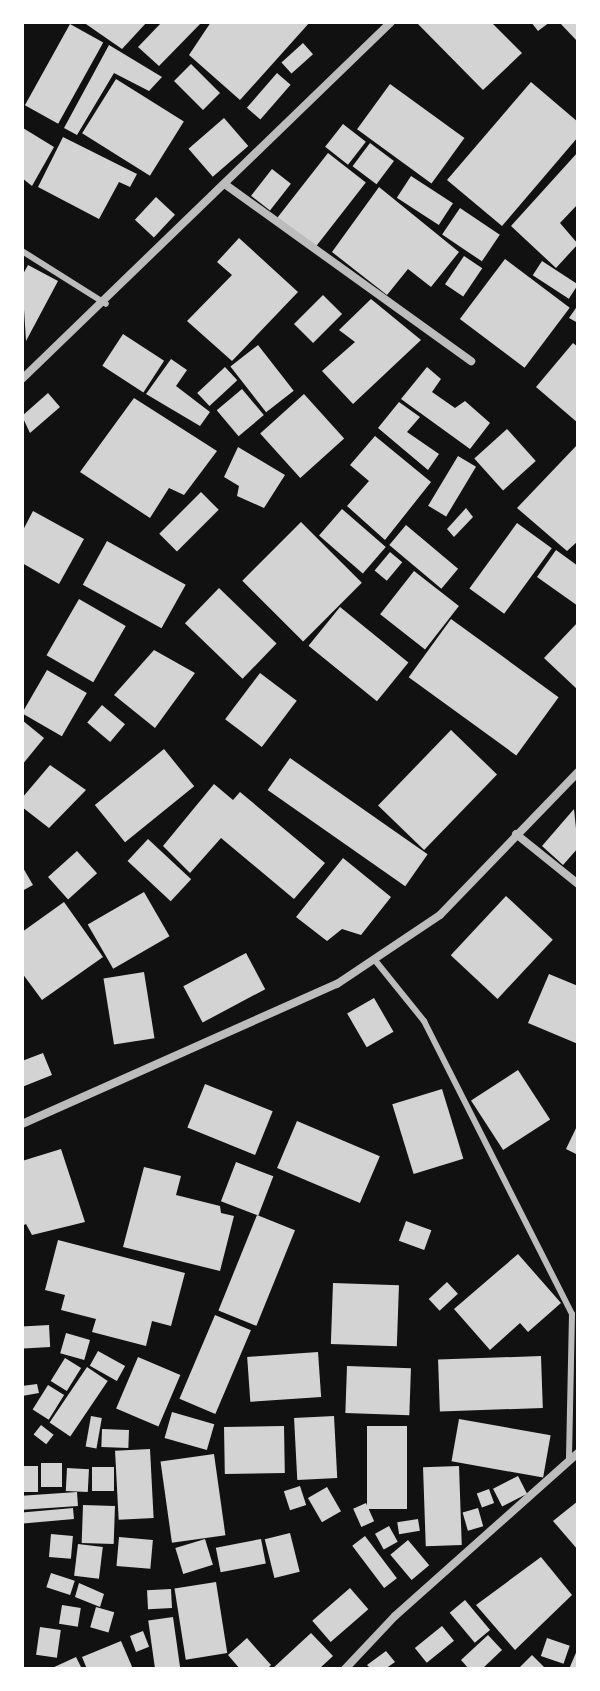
<!DOCTYPE html>
<style>
body{margin:0}
#map{position:relative;width:600px;height:1691px;overflow:hidden;background:#111;font-family:Helvetica,sans-serif}
div>[style]{position:absolute}
.building>*{inset:0;background:#d3d3d3;transform-origin:0 0}
.service>*{height:6px;margin:-3px;padding:0 3px;transform-origin:3px;border-radius:3px;background:#bcbcbc}
.minor>*{height:8px;margin:-4px;padding:0 4px;transform-origin:4px;border-radius:4px;background:#bcbcbc}
span{translate:-50% -50%;white-space:nowrap;text-align:center;line-height:1.15;-webkit-text-stroke:6px #fff;paint-order:stroke}
.frame{position:absolute;inset:0;border:24px solid #fff;pointer-events:none}
</style>
<div id="map">
<div class="building">
<div style="clip-path:polygon(83px 22px,147px 22px,122px 49px)"></div>
<div style="clip-path:polygon(162px 22px,202px 22px,159px 66px,138px 47px)"></div>
<div style="clip-path:polygon(211px 22px,310px 22px,240px 100px,189px 55px)"></div>
<div style="clip-path:polygon(416px 22px,491px 22px,522px 53px,483px 90px)"></div>
<div style="clip-path:polygon(531px 22px,550px 22px,538px 31px)"></div>
<div style="clip-path:polygon(559px 22px,578px 22px,578px 42px)"></div>
<div style="left:70px;top:24px;width:38px;height:93px;rotate:29deg"></div>
<div style="left:303px;top:43px;width:15px;height:29px;rotate:48deg"></div>
<div style="clip-path:polygon(109px 45px,162px 77px,149px 91px,114px 73px,77px 135px,64px 128px)"></div>
<div style="left:191px;top:64px;width:41px;height:24px;rotate:45deg"></div>
<div style="left:277px;top:73px;width:18px;height:46px;rotate:41deg"></div>
<div style="left:116px;top:79px;width:80px;height:64px;rotate:32deg"></div>
<div style="clip-path:polygon(531px 82px,578px 122px,578px 137px,502px 226px,447px 180px)"></div>
<div style="left:390px;top:84px;width:92px;height:56px;rotate:36deg"></div>
<div style="left:224px;top:118px;width:37px;height:47px;rotate:49deg"></div>
<div style="left:343px;top:124px;width:29px;height:29px;rotate:38deg"></div>
<div style="clip-path:polygon(23px 128px,54px 147px,32px 186px,22px 178px)"></div>
<div style="clip-path:polygon(63px 137px,137px 174px,130px 187px,119px 182px,99px 219px,38px 187px)"></div>
<div style="left:370px;top:143px;width:30px;height:29px;rotate:37deg"></div>
<div style="clip-path:polygon(578px 152px,578px 204px,560px 223px,578px 244px,556px 268px,511px 226px)"></div>
<div style="left:328px;top:153px;width:48px;height:82px;rotate:38deg"></div>
<div style="left:272px;top:169px;width:24px;height:34px;rotate:38deg"></div>
<div style="left:411px;top:176px;width:50px;height:26px;rotate:33deg"></div>
<div style="clip-path:polygon(379px 187px,459px 252px,431px 287px,408px 269px,387px 295px,332px 252px)"></div>
<div style="left:156px;top:197px;width:26px;height:31px;rotate:43deg"></div>
<div style="left:460px;top:208px;width:48px;height:32px;rotate:34deg"></div>
<div style="clip-path:polygon(239px 238px,298px 292px,232px 361px,187px 321px,232px 275px,217px 262px)"></div>
<div style="left:464px;top:256px;width:22px;height:34px;rotate:34deg"></div>
<div style="left:505px;top:259px;width:81px;height:75px;rotate:37deg"></div>
<div style="left:542px;top:261px;width:43px;height:17px;rotate:33deg"></div>
<div style="clip-path:polygon(28px 265px,58px 281px,26px 341px,22px 276px)"></div>
<div style="left:323px;top:295px;width:27px;height:41px;rotate:45deg"></div>
<div style="clip-path:polygon(371px 299px,421px 340px,353px 404px,322px 371px,355px 342px,339px 330px)"></div>
<div style="clip-path:polygon(578px 305px,578px 323px,569px 318px)"></div>
<div style="left:123px;top:334px;width:49px;height:38px;rotate:33deg"></div>
<div style="clip-path:polygon(573px 343px,578px 347px,578px 423px,536px 387px)"></div>
<div style="left:258px;top:345px;width:58px;height:35px;rotate:52deg"></div>
<div style="clip-path:polygon(171px 359px,187px 370px,176px 386px,210px 412px,200px 426px,146px 394px)"></div>
<div style="left:225px;top:367px;width:18px;height:38px;rotate:47deg"></div>
<div style="clip-path:polygon(427px 367px,441px 379px,432px 392px,455px 408px,465px 401px,490px 423px,470px 449px,401px 399px)"></div>
<div style="left:242px;top:389px;width:34px;height:33px;rotate:50deg"></div>
<div style="clip-path:polygon(48px 393px,60px 407px,30px 433px,22px 416px)"></div>
<div style="left:304px;top:394px;width:60px;height:59px;rotate:48deg"></div>
<div style="clip-path:polygon(134px 398px,217px 451px,184px 495px,169px 488px,150px 518px,80px 472px)"></div>
<div style="clip-path:polygon(399px 402px,420px 417px,407px 432px,439px 454px,428px 470px,378px 428px)"></div>
<div style="left:507px;top:429px;width:43px;height:44px;rotate:48deg"></div>
<div style="clip-path:polygon(375px 436px,431px 482px,385px 540px,347px 506px,369px 481px,350px 465px)"></div>
<div style="clip-path:polygon(578px 444px,578px 541px,567px 551px,517px 508px)"></div>
<div style="clip-path:polygon(238px 447px,285px 475px,264px 508px,237px 496px,239px 486px,224px 477px)"></div>
<div style="left:458px;top:456px;width:21px;height:58px;rotate:31deg"></div>
<div style="left:201px;top:492px;width:25px;height:59px;rotate:45deg"></div>
<div style="clip-path:polygon(466px 508px,473px 517px,454px 537px,447px 529px)"></div>
<div style="left:342px;top:509px;width:58px;height:35px;rotate:41deg"></div>
<div style="clip-path:polygon(33px 511px,84px 539px,59px 584px,22px 563px,22px 532px)"></div>
<div style="left:301px;top:522px;width:86px;height:83px;rotate:45deg"></div>
<div style="left:517px;top:523px;width:43px;height:81px;rotate:36deg"></div>
<div style="left:406px;top:525px;width:68px;height:26px;rotate:40deg"></div>
<div style="left:107px;top:541px;width:90px;height:50px;rotate:29deg"></div>
<div style="clip-path:polygon(556px 550px,578px 566px,578px 606px,537px 577px)"></div>
<div style="left:390px;top:552px;width:16px;height:24px;rotate:40deg"></div>
<div style="left:414px;top:571px;width:57px;height:55px;rotate:38deg"></div>
<div style="left:219px;top:588px;width:80px;height:49px;rotate:44deg"></div>
<div style="left:79px;top:599px;width:54px;height:65px;rotate:30deg"></div>
<div style="left:340px;top:607px;width:88px;height:50px;rotate:39deg"></div>
<div style="left:451px;top:619px;width:133px;height:72px;rotate:36deg"></div>
<div style="clip-path:polygon(578px 622px,578px 690px,544px 658px)"></div>
<div style="clip-path:polygon(154px 650px,195px 673px,155px 728px,114px 695px)"></div>
<div style="left:47px;top:670px;width:46px;height:50px;rotate:30deg"></div>
<div style="left:260px;top:673px;width:46px;height:58px;rotate:37deg"></div>
<div style="left:102px;top:705px;width:30px;height:23px;rotate:40deg"></div>
<div style="clip-path:polygon(22px 720px,44px 738px,22px 765px)"></div>
<div style="left:451px;top:730px;width:64px;height:105px;rotate:44deg"></div>
<div style="left:164px;top:749px;width:48px;height:89px;rotate:51deg"></div>
<div style="left:290px;top:758px;width:168px;height:39px;rotate:35deg"></div>
<div style="clip-path:polygon(50px 765px,86px 790px,49px 828px,22px 807px,22px 798px)"></div>
<div style="clip-path:polygon(214px 784px,233px 800px,240px 792px,325px 863px,294px 899px,221px 838px,190px 873px,163px 846px)"></div>
<div style="clip-path:polygon(574px 809px,578px 848px,563px 865px,542px 846px)"></div>
<div style="left:148px;top:839px;width:59px;height:30px;rotate:43deg"></div>
<div style="left:77px;top:851px;width:30px;height:39px;rotate:48deg"></div>
<div style="clip-path:polygon(343px 858px,391px 897px,361px 935px,342px 929px,327px 941px,296px 917px)"></div>
<div style="clip-path:polygon(22px 866px,33px 885px,22px 891px)"></div>
<div style="left:144px;top:892px;width:51px;height:65px;rotate:60deg"></div>
<div style="left:506px;top:896px;width:64px;height:81px;rotate:43deg"></div>
<div style="clip-path:polygon(64px 902px,103px 957px,42px 1000px,22px 973px,22px 932px)"></div>
<div style="left:246px;top:953px;width:41px;height:71px;rotate:62deg"></div>
<div style="left:144px;top:972px;width:67px;height:41px;rotate:81deg"></div>
<div style="clip-path:polygon(549px 974px,578px 986px,578px 1044px,528px 1023px)"></div>
<div style="left:374px;top:998px;width:39px;height:31px;rotate:60deg"></div>
<div style="clip-path:polygon(43px 1053px,52px 1075px,22px 1087px,22px 1061px)"></div>
<div style="left:518px;top:1070px;width:59px;height:56px;rotate:57deg"></div>
<div style="left:205px;top:1084px;width:73px;height:47px;rotate:22deg"></div>
<div style="left:442px;top:1089px;width:73px;height:52px;rotate:73deg"></div>
<div style="left:297px;top:1121px;width:90px;height:51px;rotate:23deg"></div>
<div style="clip-path:polygon(578px 1124px,578px 1155px,566px 1149px)"></div>
<div style="clip-path:polygon(61px 1149px,85px 1222px,32px 1235px,26px 1224px,22px 1226px,22px 1161px)"></div>
<div style="left:236px;top:1162px;width:40px;height:42px;rotate:21deg"></div>
<div style="clip-path:polygon(144px 1167px,181px 1176px,176px 1195px,220px 1206px,221px 1213px,234px 1216px,220px 1271px,123px 1247px)"></div>
<div style="left:257px;top:1215px;width:41px;height:103px;rotate:22deg"></div>
<div style="left:406px;top:1221px;width:27px;height:21px;rotate:20deg"></div>
<div style="clip-path:polygon(58px 1240px,185px 1273px,171px 1326px,152px 1321px,146px 1346px,92px 1332px,96px 1319px,61px 1310px,65px 1295px,45px 1290px)"></div>
<div style="clip-path:polygon(518px 1254px,561px 1303px,528px 1332px,520px 1323px,490px 1350px,454px 1309px)"></div>
<div style="left:447px;top:1282px;width:16px;height:25px;rotate:47deg"></div>
<div style="left:333px;top:1283px;width:66px;height:61px;rotate:2deg"></div>
<div style="left:215px;top:1315px;width:39px;height:91px;rotate:23deg"></div>
<div style="left:49px;top:1325px;width:22px;height:27px;rotate:87deg"></div>
<div style="left:66px;top:1333px;width:25px;height:21px;rotate:16deg"></div>
<div style="left:98px;top:1351px;width:31px;height:17px;rotate:29deg"></div>
<div style="left:318px;top:1352px;width:45px;height:71px;rotate:86deg"></div>
<div style="left:541px;top:1356px;width:52px;height:103px;rotate:88deg"></div>
<div style="left:138px;top:1357px;width:46px;height:56px;rotate:23deg"></div>
<div style="left:65px;top:1358px;width:19px;height:27px;rotate:32deg"></div>
<div style="left:347px;top:1366px;width:64px;height:47px;rotate:2deg"></div>
<div style="left:87px;top:1367px;width:25px;height:67px;rotate:34deg"></div>
<div style="clip-path:polygon(37px 1384px,39px 1393px,22px 1396px,22px 1386px)"></div>
<div style="left:48px;top:1385px;width:19px;height:29px;rotate:32deg"></div>
<div style="left:172px;top:1412px;width:44px;height:27px;rotate:16deg"></div>
<div style="left:91px;top:1416px;width:11px;height:31px;rotate:10deg"></div>
<div style="left:334px;top:1416px;width:62px;height:40px;rotate:87deg"></div>
<div style="left:459px;top:1419px;width:93px;height:43px;rotate:10deg"></div>
<div style="left:41px;top:1425px;width:16px;height:12px;rotate:38deg"></div>
<div style="left:284px;top:1426px;width:47px;height:60px;rotate:89deg"></div>
<div style="left:367px;top:1426px;width:40px;height:83px"></div>
<div style="left:102px;top:1429px;width:27px;height:18px;rotate:2deg"></div>
<div style="left:150px;top:1449px;width:69px;height:35px;rotate:87deg"></div>
<div style="left:214px;top:1454px;width:82px;height:54px;rotate:82deg"></div>
<div style="left:41px;top:1463px;width:21px;height:24px"></div>
<div style="left:22px;top:1466px;width:16px;height:26px"></div>
<div style="left:459px;top:1466px;width:79px;height:36px;rotate:88deg"></div>
<div style="left:114px;top:1467px;width:24px;height:22px;rotate:90deg"></div>
<div style="left:67px;top:1468px;width:22px;height:23px;rotate:3deg"></div>
<div style="left:518px;top:1476px;width:20px;height:28px;rotate:63deg"></div>
<div style="left:300px;top:1486px;width:20px;height:17px;rotate:72deg"></div>
<div style="left:327px;top:1487px;width:28px;height:22px;rotate:60deg"></div>
<div style="left:489px;top:1489px;width:15px;height:13px;rotate:70deg"></div>
<div style="left:77px;top:1492px;width:14px;height:55px;rotate:86deg"></div>
<div style="clip-path:polygon(578px 1501px,578px 1550px,553px 1521px)"></div>
<div style="left:366px;top:1503px;width:20px;height:14px;rotate:66deg"></div>
<div style="left:83px;top:1505px;width:32px;height:38px;rotate:2deg"></div>
<div style="left:73px;top:1508px;width:11px;height:51px;rotate:85deg"></div>
<div style="left:478px;top:1508px;width:19px;height:16px;rotate:74deg"></div>
<div style="left:418px;top:1519px;width:12px;height:21px;rotate:81deg"></div>
<div style="left:389px;top:1526px;width:18px;height:16px;rotate:61deg"></div>
<div style="left:290px;top:1533px;width:40px;height:26px;rotate:76deg"></div>
<div style="left:51px;top:1534px;width:22px;height:23px;rotate:5deg"></div>
<div style="left:365px;top:1536px;width:53px;height:16px;rotate:53deg"></div>
<div style="left:119px;top:1537px;width:34px;height:29px;rotate:5deg"></div>
<div style="left:205px;top:1539px;width:27px;height:31px;rotate:73deg"></div>
<div style="left:261px;top:1539px;width:25px;height:46px;rotate:79deg"></div>
<div style="left:408px;top:1540px;width:33px;height:23px;rotate:50deg"></div>
<div style="left:78px;top:1544px;width:25px;height:32px;rotate:7deg"></div>
<div style="clip-path:polygon(541px 1557px,572px 1595px,515px 1650px,476px 1605px)"></div>
<div style="left:51px;top:1573px;width:25px;height:15px;rotate:18deg"></div>
<div style="left:216px;top:1582px;width:72px;height:42px;rotate:81deg"></div>
<div style="clip-path:polygon(79px 1583px,104px 1594px,100px 1607px,75px 1597px)"></div>
<div style="left:350px;top:1588px;width:28px;height:50px;rotate:49deg"></div>
<div style="left:171px;top:1589px;width:19px;height:24px;rotate:87deg"></div>
<div style="left:465px;top:1600px;width:39px;height:20px;rotate:50deg"></div>
<div style="left:62px;top:1605px;width:19px;height:19px;rotate:9deg"></div>
<div style="left:96px;top:1607px;width:19px;height:21px;rotate:16deg"></div>
<div style="left:173px;top:1617px;width:52px;height:25px;rotate:82deg"></div>
<div style="left:442px;top:1626px;width:19px;height:35px;rotate:51deg"></div>
<div style="left:40px;top:1627px;width:21px;height:28px;rotate:8deg"></div>
<div style="left:143px;top:1631px;width:17px;height:14px;rotate:69deg"></div>
<div style="clip-path:polygon(311px 1633px,333px 1656px,319px 1669px,272px 1669px)"></div>
<div style="clip-path:polygon(488px 1635px,502px 1650px,482px 1669px,469px 1669px,461px 1660px)"></div>
<div style="clip-path:polygon(247px 1638px,271px 1665px,267px 1669px,240px 1669px,228px 1655px)"></div>
<div style="left:547px;top:1638px;width:24px;height:19px;rotate:19deg"></div>
<div style="clip-path:polygon(121px 1641px,133px 1669px,87px 1669px,82px 1657px)"></div>
<div style="clip-path:polygon(578px 1648px,578px 1669px,569px 1669px)"></div>
<div style="clip-path:polygon(386px 1651px,395px 1662px,385px 1669px,371px 1669px,367px 1665px)"></div>
<div style="clip-path:polygon(532px 1655px,546px 1669px,518px 1669px)"></div>
<div style="clip-path:polygon(76px 1657px,82px 1669px,50px 1669px)"></div>
</div>
<div class="service">
<div style="left:22px;top:251px;width:99px;rotate:32.2deg"></div>
<div style="left:374px;top:959px;width:80px;rotate:51.1deg"></div>
<div style="left:424px;top:1021px;width:328px;rotate:63.2deg"></div>
<div style="left:572px;top:1314px;width:145px;rotate:91.2deg"></div>
</div>
<div class="minor">
<div style="left:226px;top:185px;width:302px;rotate:35.7deg"></div>
<div style="left:22px;top:379px;width:513px;rotate:-44.05deg"></div>
<div style="left:516px;top:834px;width:80px;rotate:38.9deg"></div>
<div style="left:22px;top:1124px;width:345px;rotate:-24deg"></div>
<div style="left:337px;top:984px;width:124px;rotate:-33.8deg"></div>
<div style="left:440px;top:915px;width:199px;rotate:-46deg"></div>
<div style="left:345px;top:1669px;width:73px;rotate:-46.7deg"></div>
<div style="left:395px;top:1616px;width:245px;rotate:-41.7deg"></div>
</div>
<div class="frame"></div>
</div>
